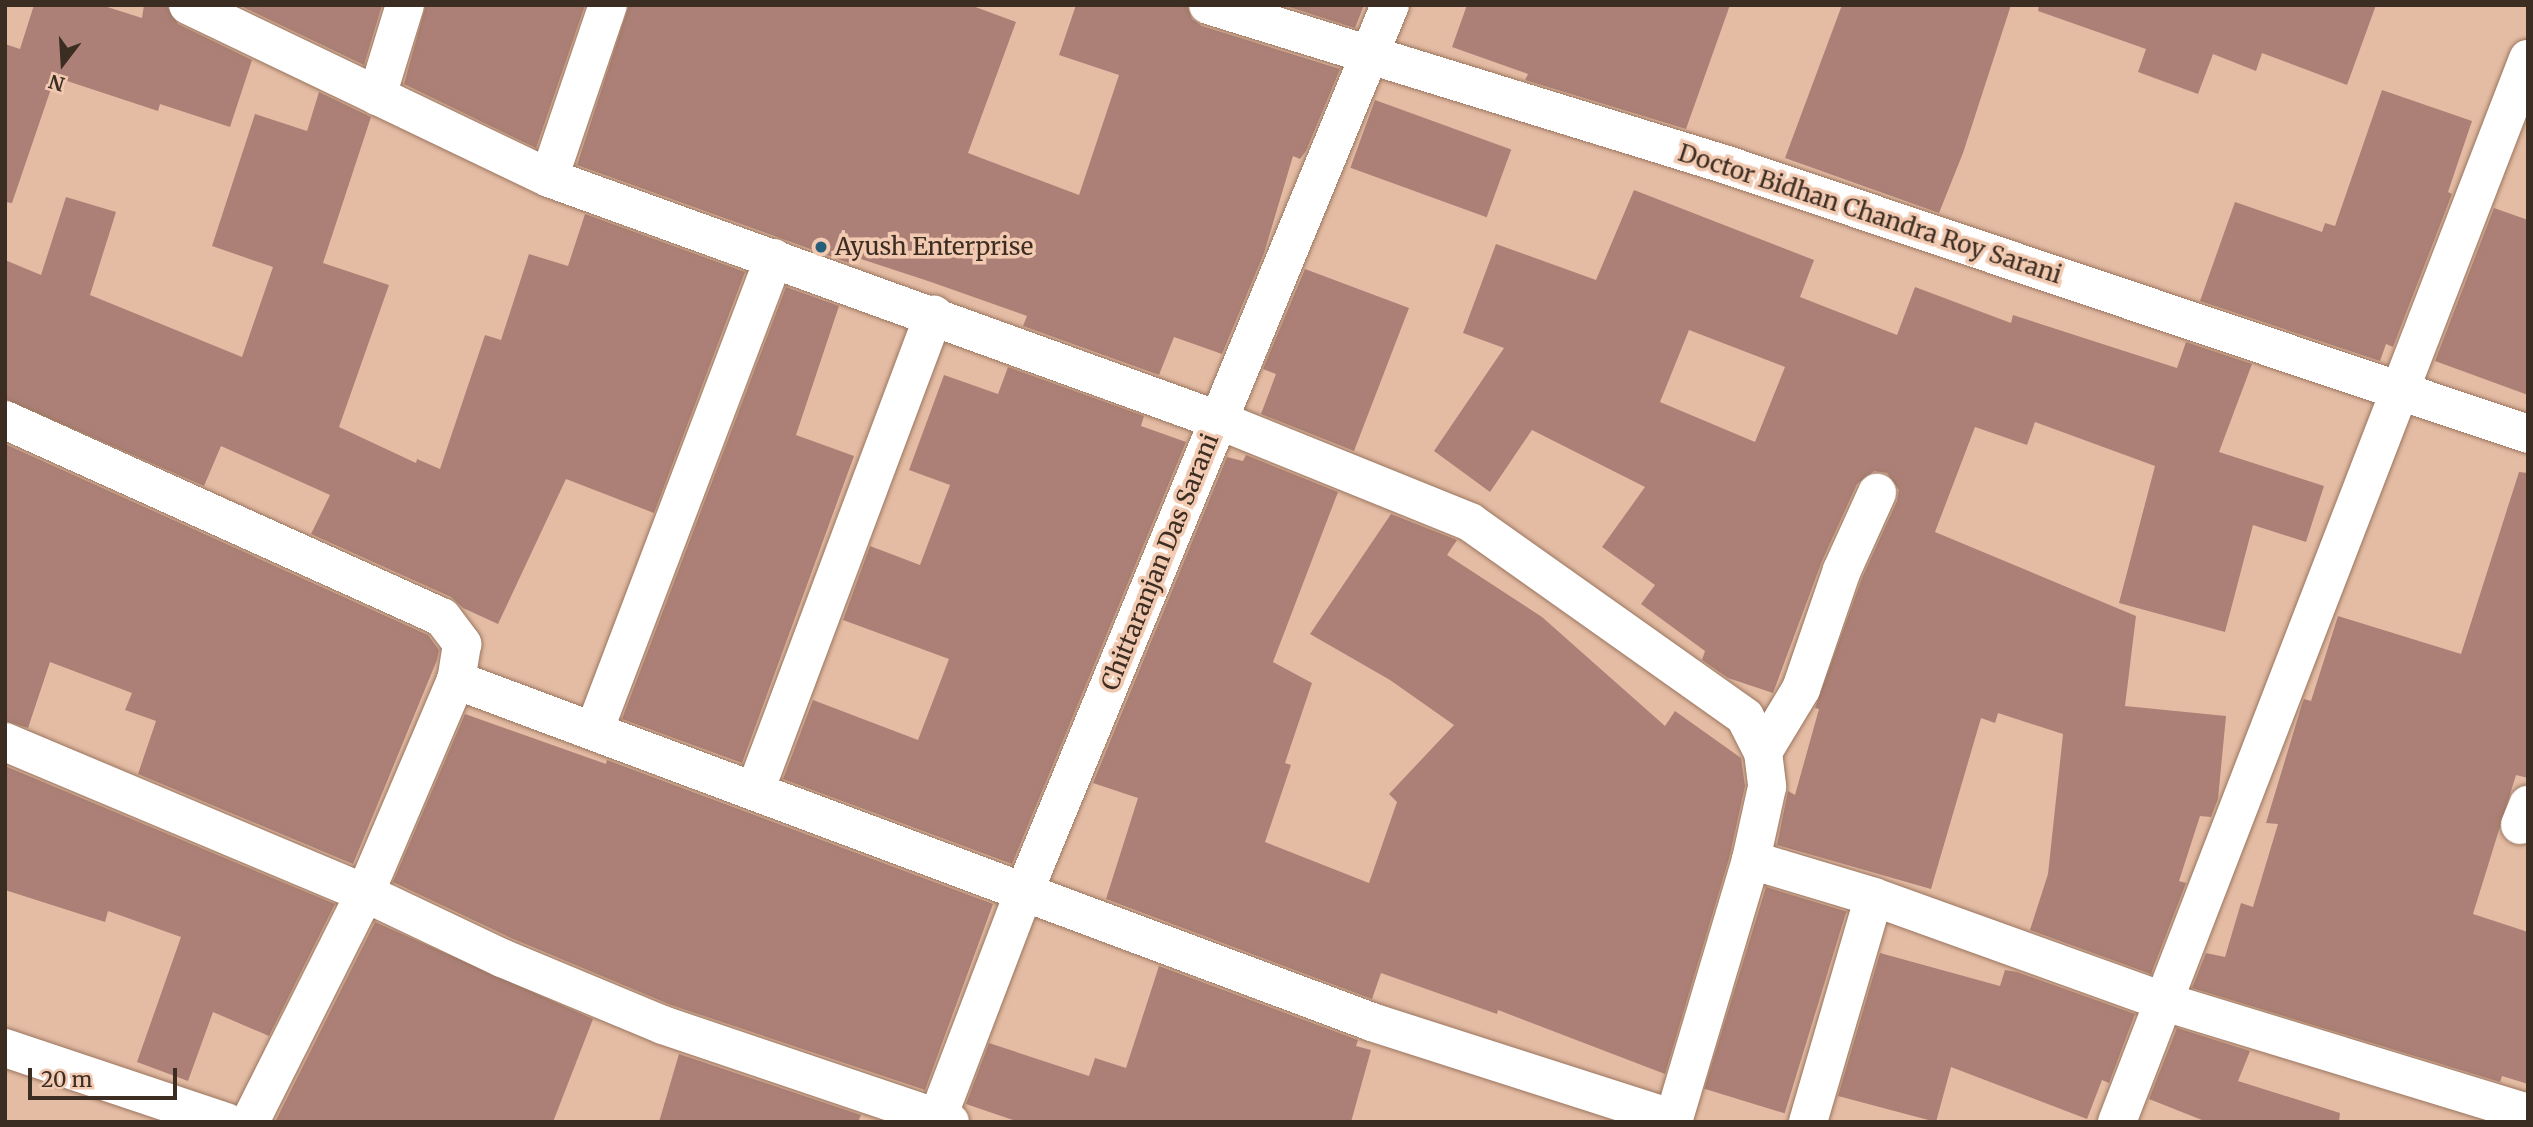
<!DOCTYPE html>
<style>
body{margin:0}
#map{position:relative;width:2533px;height:1127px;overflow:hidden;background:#e4bca4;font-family:Merriweather,serif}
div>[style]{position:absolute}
.building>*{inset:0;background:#ac8077;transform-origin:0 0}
.roads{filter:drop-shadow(0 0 2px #9a755f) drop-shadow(0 0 2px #9a755f)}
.minor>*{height:38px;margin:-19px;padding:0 19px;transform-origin:19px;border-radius:19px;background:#fff}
.dots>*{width:19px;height:19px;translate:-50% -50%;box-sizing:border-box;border:4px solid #f2c9b1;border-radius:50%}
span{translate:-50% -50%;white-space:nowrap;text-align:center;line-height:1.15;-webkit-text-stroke:7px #f2c9b1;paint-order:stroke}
.street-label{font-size:24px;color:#3c2d23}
.poi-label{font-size:24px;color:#3c2d23}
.left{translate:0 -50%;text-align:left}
.frame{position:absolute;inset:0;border:7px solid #3c2d23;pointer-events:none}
.north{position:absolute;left:28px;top:28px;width:70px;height:70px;-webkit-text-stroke:5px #f2c9b1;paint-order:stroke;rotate:197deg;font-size:19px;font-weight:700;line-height:28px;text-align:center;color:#3c2d23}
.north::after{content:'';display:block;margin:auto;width:24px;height:32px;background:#3c2d23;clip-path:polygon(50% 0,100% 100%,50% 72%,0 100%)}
.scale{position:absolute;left:28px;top:1068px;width:149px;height:32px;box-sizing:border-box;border:4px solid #3c2d23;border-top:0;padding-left:9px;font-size:21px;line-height:24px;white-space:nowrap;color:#3c2d23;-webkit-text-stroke:5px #f2c9b1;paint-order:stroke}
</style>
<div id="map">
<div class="building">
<div style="clip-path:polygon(34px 5px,101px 5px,142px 18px,144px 5px,166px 5px,178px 24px,252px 60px,230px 127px,160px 104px,158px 111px,55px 77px,12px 203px,5px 202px,5px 44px,20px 49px)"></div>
<div style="clip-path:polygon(239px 5px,382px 5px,364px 65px)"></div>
<div style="clip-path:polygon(426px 5px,585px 5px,536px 148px,404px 84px)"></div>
<div style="clip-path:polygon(629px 5px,970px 5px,1016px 22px,968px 153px,1079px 195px,1119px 75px,1059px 55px,1076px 5px,1187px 5px,1192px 19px,1202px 26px,1340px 69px,1306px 151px,1300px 159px,1293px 156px,1264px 253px,1222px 354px,1174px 337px,1159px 375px,1023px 326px,1027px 316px,931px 282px,855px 257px,852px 264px,577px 165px)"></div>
<div style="clip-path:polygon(1283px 5px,1364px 5px,1355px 28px)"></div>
<div style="clip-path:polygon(1467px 5px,1730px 5px,1686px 129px,1525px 80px,1528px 74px,1452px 47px)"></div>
<div style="clip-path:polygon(1842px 5px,2011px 5px,1963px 153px,1939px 213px,1785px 158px)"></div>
<div style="clip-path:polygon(2039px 5px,2376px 5px,2347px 85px,2262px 53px,2256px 71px,2213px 54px,2198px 94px,2138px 72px,2146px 49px,2038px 11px)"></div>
<div style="clip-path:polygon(2382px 90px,2472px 121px,2448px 192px,2452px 194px,2393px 347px,2386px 344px,2380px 361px,2200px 301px,2235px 202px,2322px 232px,2325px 223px,2335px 226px)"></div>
<div style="clip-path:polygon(319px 92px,371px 117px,323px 263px,389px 285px,339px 427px,416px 463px,417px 459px,440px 469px,485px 335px,501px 340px,529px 254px,568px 266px,585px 214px,745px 272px,654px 513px,566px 479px,498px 624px,463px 608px,451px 597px,311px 534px,330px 495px,221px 446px,204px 486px,5px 399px,5px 260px,41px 275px,66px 197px,116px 212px,90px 295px,242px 357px,273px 267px,212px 246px,255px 114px,307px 131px)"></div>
<div style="left:1375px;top:100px;width:145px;height:72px;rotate:20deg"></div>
<div style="clip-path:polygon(evenodd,1634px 190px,1814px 260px,1800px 297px,1897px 335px,1915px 287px,2011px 323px,2013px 315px,2177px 368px,2186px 342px,2252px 364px,2219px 452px,2324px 486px,2306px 542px,2253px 525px,2225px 632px,2119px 603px,2155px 466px,2035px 422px,2027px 445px,1975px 427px,1935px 532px,2136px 616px,2125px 706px,2226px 716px,2218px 799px,2211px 817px,2200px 816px,2179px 881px,2186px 883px,2151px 974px,2030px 930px,2048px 874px,2063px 734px,1998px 713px,1995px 723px,1981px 718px,1931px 889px,1777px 845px,1788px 791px,1795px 795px,1819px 709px,1815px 708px,1862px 578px,1897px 501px,1899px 490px,1887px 473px,1874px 471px,1857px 484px,1822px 561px,1773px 693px,1728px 678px,1702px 660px,1705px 651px,1641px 604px,1655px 585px,1602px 547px,1645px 487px,1532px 430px,1490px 492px,1434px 451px,1504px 348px,1463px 333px,1496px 244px,1596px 280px,1634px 190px,1689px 330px,1785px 367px,1755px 442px,1660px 402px,1689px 330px)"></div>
<div style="clip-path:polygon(2494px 208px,2528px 220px,2528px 395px,2435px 361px)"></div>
<div style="clip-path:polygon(1305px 269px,1409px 308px,1354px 451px,1261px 414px,1276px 374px,1263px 369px)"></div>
<div style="clip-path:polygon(786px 287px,839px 306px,796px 435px,854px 456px,742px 763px,622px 719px)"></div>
<div style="clip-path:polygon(1008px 367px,1144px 416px,1141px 426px,1186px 442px,1012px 864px,783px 779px,813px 700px,918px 740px,949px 659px,843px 620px,870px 546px,920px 565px,950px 485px,909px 470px,944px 375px,998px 394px)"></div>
<div style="clip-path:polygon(5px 444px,428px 635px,439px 650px,437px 660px,353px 864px,138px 774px,156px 721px,125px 710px,132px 693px,50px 662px,28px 728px,5px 721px)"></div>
<div style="clip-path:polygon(1246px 455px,1338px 492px,1273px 662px,1312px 683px,1285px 763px,1291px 765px,1265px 842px,1369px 883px,1397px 802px,1389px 794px,1454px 725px,1390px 680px,1310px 634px,1391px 514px,1457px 540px,1447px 555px,1542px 617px,1665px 726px,1675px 711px,1741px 758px,1745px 786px,1730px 855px,1665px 1074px,1498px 1010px,1497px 1014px,1381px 973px,1372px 999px,1106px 899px,1138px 798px,1093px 783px,1227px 457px,1243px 461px)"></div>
<div style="clip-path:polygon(2519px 472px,2528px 473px,2528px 778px,2516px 775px,2473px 914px,2528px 932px,2528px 1084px,2502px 1076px,2500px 1082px,2192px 988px,2206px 953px,2225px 957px,2241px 903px,2253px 907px,2278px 824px,2266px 823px,2302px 704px,2304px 699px,2311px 701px,2338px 616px,2461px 654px)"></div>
<div style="clip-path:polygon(465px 714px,606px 764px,607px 760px,993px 904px,925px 1090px,671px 1005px,511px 938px,393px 882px)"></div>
<div style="clip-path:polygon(5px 766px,335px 904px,269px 1036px,213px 1012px,188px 1081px,137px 1062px,181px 937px,108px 911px,105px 922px,5px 890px)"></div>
<div style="left:1766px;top:887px;width:84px;height:211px;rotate:17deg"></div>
<div style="clip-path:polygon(375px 922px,593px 1019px,553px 1122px,275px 1122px)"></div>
<div style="clip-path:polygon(1880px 953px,2000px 986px,2005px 970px,2017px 972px,2135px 1014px,2109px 1083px,2102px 1080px,2087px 1119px,1951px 1067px,1936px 1122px,1838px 1096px)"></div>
<div style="clip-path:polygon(1159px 966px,1358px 1040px,1356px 1046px,1371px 1050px,1351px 1122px,1019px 1122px,966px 1104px,989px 1043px,1089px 1076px,1095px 1058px,1126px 1068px)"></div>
<div style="clip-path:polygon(2177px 1028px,2250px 1051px,2238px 1081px,2340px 1113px,2339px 1122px,2207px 1122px,2149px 1099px)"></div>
<div style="clip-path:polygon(679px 1054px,861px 1115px,858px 1122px,659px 1122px)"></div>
</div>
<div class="roads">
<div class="minor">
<div style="left:188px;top:5px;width:400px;rotate:25.6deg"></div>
<div style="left:549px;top:178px;width:711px;rotate:19.89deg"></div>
<div style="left:1218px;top:420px;width:272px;rotate:22deg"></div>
<div style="left:1470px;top:522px;width:337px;rotate:35.3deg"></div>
<div style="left:1745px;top:717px;width:39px;rotate:63deg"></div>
<div style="left:1763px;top:752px;width:35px;rotate:83deg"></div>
<div style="left:1767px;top:787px;width:75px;rotate:102.4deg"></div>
<div style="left:1751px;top:860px;width:270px;rotate:106.6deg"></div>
<div style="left:1674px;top:1119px;width:317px;rotate:-162.2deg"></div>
<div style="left:1372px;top:1022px;width:978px;rotate:-159.53deg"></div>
<div style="left:1208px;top:5px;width:543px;rotate:17.13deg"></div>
<div style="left:1727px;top:165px;width:845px;rotate:18.56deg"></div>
<div style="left:377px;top:96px;width:95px;rotate:-72.9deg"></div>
<div style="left:549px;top:178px;width:183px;rotate:-71.2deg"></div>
<div style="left:5px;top:420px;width:479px;rotate:24.3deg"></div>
<div style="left:442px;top:617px;width:34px;rotate:53deg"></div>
<div style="left:462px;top:644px;width:36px;rotate:99deg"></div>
<div style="left:456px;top:680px;width:232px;rotate:113.1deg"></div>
<div style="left:365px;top:893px;width:256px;rotate:116.7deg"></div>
<div style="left:594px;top:731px;width:506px;rotate:-69.17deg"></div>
<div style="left:5px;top:742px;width:390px;rotate:22.8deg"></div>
<div style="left:365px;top:893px;width:152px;rotate:25.4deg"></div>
<div style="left:502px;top:958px;width:174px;rotate:22.6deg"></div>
<div style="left:663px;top:1025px;width:303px;rotate:18.7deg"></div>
<div style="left:1763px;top:752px;width:74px;rotate:-58.9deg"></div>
<div style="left:1801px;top:689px;width:126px;rotate:-71deg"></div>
<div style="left:1842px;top:570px;width:85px;rotate:-65.6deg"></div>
<div style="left:755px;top:791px;width:509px;rotate:-69.43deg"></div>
<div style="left:2520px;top:825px;width:22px;rotate:-68deg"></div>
<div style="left:1751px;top:860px;width:128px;rotate:16.7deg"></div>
<div style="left:1874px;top:897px;width:309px;rotate:19.8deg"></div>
<div style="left:2165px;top:1002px;width:380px;rotate:17deg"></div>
<div style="left:5px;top:1048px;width:233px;rotate:18.5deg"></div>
<div style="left:936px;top:1122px;width:246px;rotate:-69.1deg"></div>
<div style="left:1024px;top:892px;width:960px;rotate:-67.58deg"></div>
<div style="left:1808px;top:1122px;width:234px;rotate:-73.7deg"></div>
<div style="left:2117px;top:1122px;width:1140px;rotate:-68.86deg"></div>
</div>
</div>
<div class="dots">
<div style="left:821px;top:247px;background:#275e79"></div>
</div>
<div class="street-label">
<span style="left:1870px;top:214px;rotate:18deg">Doctor Bidhan Chandra Roy Sarani</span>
<span style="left:1160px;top:562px;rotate:-68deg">Chittaranjan Das Sarani</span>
</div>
<div class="poi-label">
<span class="left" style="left:835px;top:247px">Ayush Enterprise</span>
</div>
<div class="frame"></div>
<div class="north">N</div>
<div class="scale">20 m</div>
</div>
